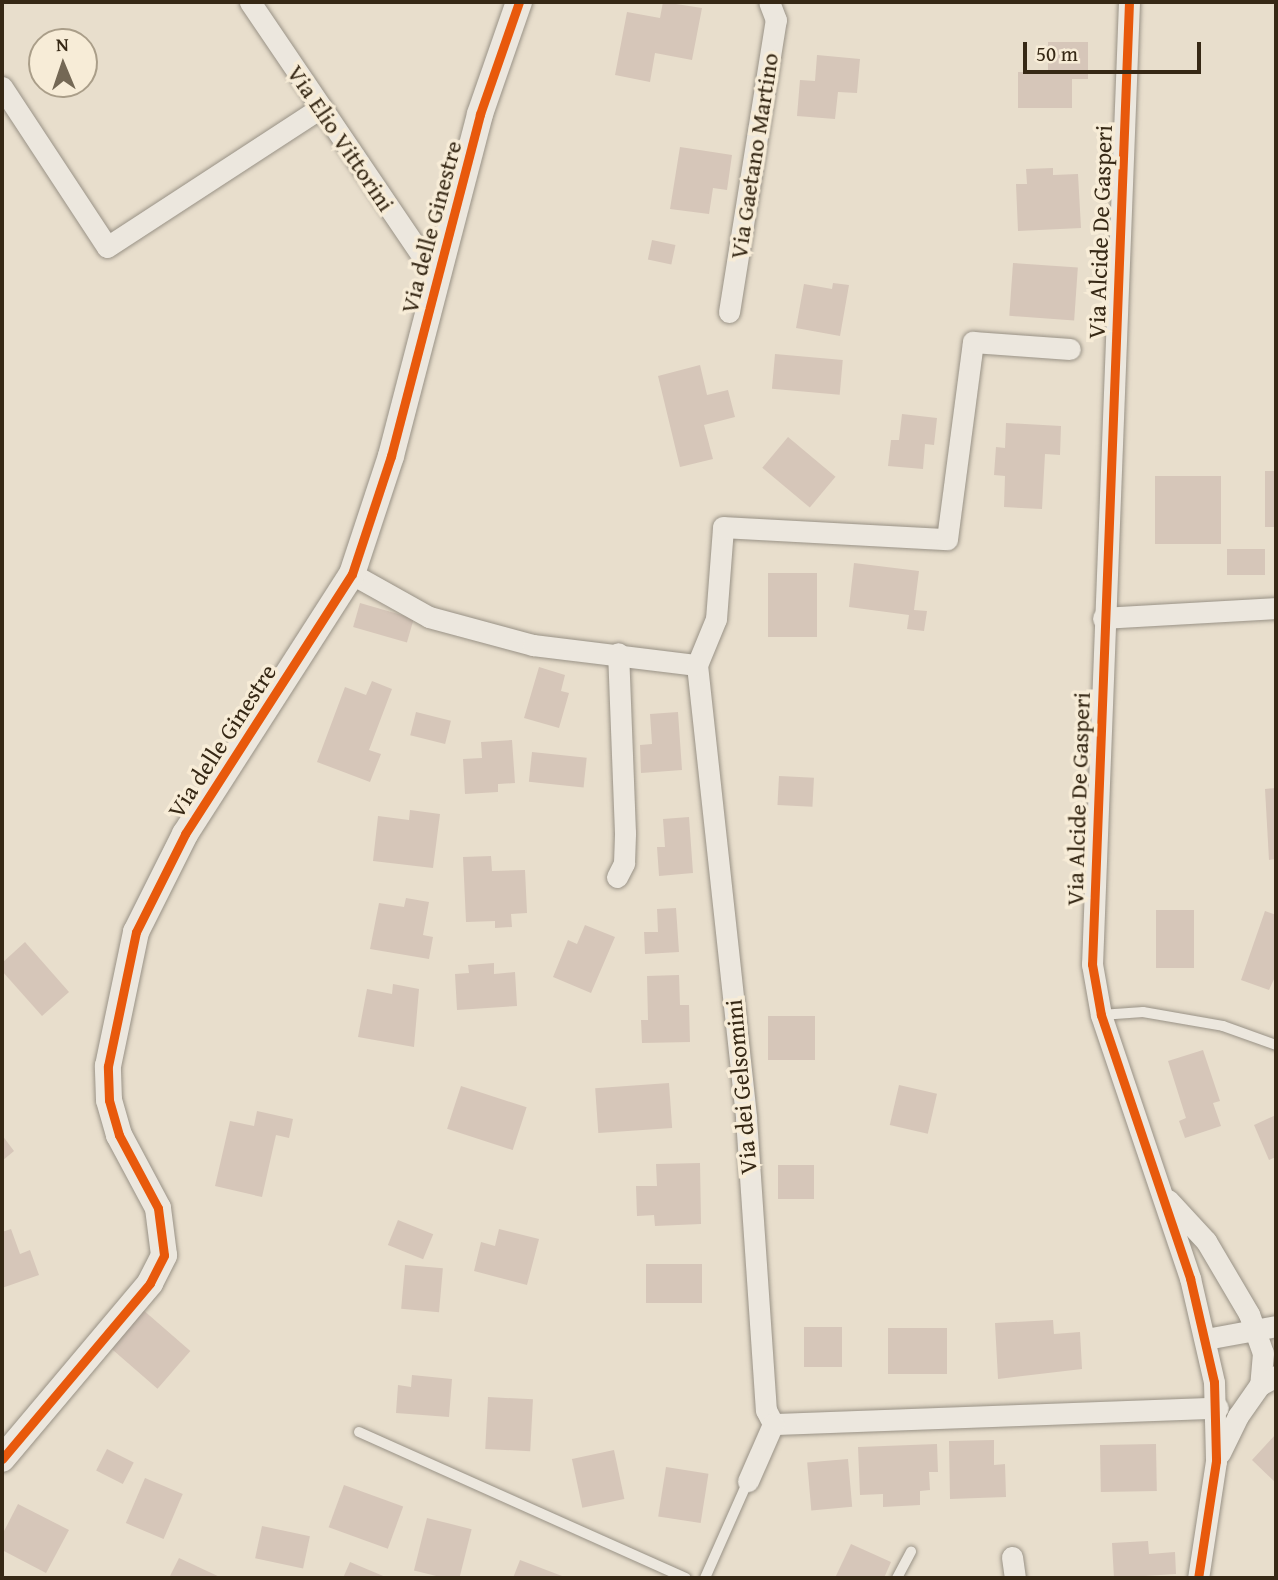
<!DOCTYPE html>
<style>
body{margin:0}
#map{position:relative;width:1278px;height:1580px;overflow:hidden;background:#e8decc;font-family:"Gentium Book Plus",serif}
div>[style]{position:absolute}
.building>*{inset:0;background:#d6c6b9;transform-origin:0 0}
.roads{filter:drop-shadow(0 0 2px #999286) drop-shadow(0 0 2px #999286)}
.service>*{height:10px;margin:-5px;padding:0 5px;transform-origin:5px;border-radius:5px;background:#ece7de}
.minor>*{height:21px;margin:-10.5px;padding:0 10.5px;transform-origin:10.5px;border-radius:10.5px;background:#ece7de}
.tertiary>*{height:26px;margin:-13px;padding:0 13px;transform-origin:13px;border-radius:13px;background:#ece7de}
.cycleway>*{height:9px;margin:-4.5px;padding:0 4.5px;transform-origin:4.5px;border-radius:4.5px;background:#e8590c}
span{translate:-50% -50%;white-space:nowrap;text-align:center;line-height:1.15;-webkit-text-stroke:7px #f7ecd7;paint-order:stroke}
.street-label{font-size:24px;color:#362815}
.frame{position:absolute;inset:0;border:4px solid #362815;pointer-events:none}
.north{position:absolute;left:28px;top:28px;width:70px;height:70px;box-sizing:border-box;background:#f7ecd7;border:2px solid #aa9e89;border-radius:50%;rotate:358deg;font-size:19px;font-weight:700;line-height:28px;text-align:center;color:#362815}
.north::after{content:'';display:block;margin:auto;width:24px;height:32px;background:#746855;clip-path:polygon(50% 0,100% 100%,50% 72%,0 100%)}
.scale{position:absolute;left:1023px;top:42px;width:178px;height:32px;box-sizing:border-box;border:4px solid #362815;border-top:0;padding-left:9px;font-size:21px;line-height:24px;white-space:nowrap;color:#362815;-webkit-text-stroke:5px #f7ecd7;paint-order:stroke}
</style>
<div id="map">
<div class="building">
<div style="clip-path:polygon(663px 2px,702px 8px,692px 60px,655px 53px,650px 82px,615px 75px,627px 12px,660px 18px)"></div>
<div style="clip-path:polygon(1048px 42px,1088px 42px,1088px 79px,1072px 79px,1072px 108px,1018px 108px,1018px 72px,1048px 72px)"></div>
<div style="clip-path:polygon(817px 55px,860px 59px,857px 93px,838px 92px,835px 119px,797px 116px,800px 80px,815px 81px)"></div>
<div style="clip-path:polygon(680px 147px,732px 155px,727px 190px,713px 188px,709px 214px,670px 209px)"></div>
<div style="clip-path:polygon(1053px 168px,1053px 175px,1078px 174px,1081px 228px,1018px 231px,1016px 184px,1027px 184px,1026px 169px)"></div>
<div style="left:652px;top:240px;width:24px;height:20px;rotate:12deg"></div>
<div style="left:1013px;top:263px;width:65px;height:53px;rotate:4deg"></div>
<div style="clip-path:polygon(833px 283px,849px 285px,840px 336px,796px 328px,804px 284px,832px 289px)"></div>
<div style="left:775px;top:354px;width:68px;height:35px;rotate:5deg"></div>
<div style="clip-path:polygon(700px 365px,707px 395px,728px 390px,735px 417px,704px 425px,713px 459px,680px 467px,658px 376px)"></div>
<div style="clip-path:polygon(902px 414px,937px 418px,934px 445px,925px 444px,923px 469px,888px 466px,891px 440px,899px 440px)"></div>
<div style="clip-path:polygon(1006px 423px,1061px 426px,1060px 455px,1045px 454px,1042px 509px,1004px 507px,1005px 476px,994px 475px,996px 447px,1005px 448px)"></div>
<div style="left:788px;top:437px;width:62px;height:40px;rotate:40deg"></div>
<div style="left:1265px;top:471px;width:11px;height:56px"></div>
<div style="left:1155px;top:476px;width:66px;height:68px"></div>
<div style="left:1227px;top:549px;width:38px;height:26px"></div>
<div style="clip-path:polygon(854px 563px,919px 571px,914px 610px,927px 611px,924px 631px,907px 629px,909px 615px,849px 607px)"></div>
<div style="left:768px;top:573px;width:49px;height:64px"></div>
<div style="left:360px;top:603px;width:56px;height:25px;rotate:16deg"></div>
<div style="clip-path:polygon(539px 667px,565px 675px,561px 691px,569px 693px,559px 728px,524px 718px)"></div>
<div style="clip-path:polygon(372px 681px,392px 689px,369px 750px,381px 754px,370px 782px,317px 762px,345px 687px,366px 695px)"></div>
<div style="left:416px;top:712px;width:36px;height:24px;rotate:14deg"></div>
<div style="clip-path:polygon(678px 712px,682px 770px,641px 773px,640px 745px,652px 744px,650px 714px)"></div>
<div style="clip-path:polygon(512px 740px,515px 783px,498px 784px,498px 792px,465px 794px,463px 759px,482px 758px,481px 742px)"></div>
<div style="left:532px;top:752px;width:55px;height:30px;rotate:6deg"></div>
<div style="left:779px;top:776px;width:35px;height:29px;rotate:3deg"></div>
<div style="clip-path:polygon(1276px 788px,1276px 859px,1269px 860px,1265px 789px)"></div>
<div style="clip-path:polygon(410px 810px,440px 814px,433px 868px,373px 861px,378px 816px,409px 820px)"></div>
<div style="clip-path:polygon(689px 817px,693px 873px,659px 876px,657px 847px,665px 847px,663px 819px)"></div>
<div style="clip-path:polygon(491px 856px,492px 871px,525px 870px,527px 913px,511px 914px,512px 927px,495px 928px,495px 921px,466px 922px,463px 857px)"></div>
<div style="clip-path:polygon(406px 898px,429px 902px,423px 935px,433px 937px,429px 959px,370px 949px,379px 903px,404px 907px)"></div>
<div style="clip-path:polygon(676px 908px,679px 952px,645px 954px,644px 932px,658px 932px,657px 909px)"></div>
<div style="left:1156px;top:910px;width:38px;height:58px"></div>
<div style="clip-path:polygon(1265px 911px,1276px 915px,1276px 975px,1269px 990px,1241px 980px)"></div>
<div style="clip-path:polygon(585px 925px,615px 937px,591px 993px,553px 977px,568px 940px,577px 944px)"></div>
<div style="clip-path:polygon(25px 942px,69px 992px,42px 1016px,2px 971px,2px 963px)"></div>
<div style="clip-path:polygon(494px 963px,494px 974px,515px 972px,517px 1006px,457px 1010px,455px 974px,469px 973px,468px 965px)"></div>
<div style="clip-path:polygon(679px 975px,680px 1005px,689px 1005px,690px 1042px,642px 1043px,641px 1020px,648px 1020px,647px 976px)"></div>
<div style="clip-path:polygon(393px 984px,419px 989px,414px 1047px,358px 1037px,367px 989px,392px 994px)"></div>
<div style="left:768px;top:1016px;width:47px;height:44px"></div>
<div style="clip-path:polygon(1203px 1050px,1220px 1101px,1213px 1103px,1221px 1126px,1185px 1138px,1179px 1121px,1186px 1118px,1168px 1061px)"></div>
<div style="left:669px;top:1083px;width:45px;height:74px;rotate:86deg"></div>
<div style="left:899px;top:1085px;width:39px;height:41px;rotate:13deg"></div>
<div style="left:461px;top:1086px;width:69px;height:45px;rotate:18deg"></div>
<div style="clip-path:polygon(257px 1111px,293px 1119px,289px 1138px,276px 1135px,262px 1197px,215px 1186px,230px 1121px,254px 1126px)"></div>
<div style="clip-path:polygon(1276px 1115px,1276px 1157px,1269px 1160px,1254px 1125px)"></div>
<div style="clip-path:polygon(2px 1135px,14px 1151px,2px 1161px)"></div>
<div style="clip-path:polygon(700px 1163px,701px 1224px,655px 1226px,654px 1215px,637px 1216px,636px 1186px,657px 1186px,656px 1164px)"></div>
<div style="left:778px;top:1165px;width:36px;height:34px"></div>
<div style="left:398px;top:1220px;width:38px;height:27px;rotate:22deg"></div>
<div style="clip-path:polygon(11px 1229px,20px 1254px,30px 1250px,39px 1275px,2px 1288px,2px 1232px)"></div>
<div style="clip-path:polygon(499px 1229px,539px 1239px,527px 1285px,474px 1271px,481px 1242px,495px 1246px)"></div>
<div style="left:646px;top:1264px;width:56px;height:39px"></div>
<div style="left:405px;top:1265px;width:38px;height:44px;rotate:5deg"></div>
<div style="left:142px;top:1309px;width:64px;height:50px;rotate:41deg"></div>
<div style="clip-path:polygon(1053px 1320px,1054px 1334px,1080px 1332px,1082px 1369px,998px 1379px,995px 1323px)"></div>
<div style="left:804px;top:1327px;width:38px;height:40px"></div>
<div style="left:947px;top:1328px;width:46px;height:59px;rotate:90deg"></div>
<div style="clip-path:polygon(412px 1375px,452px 1379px,449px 1417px,396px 1413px,398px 1385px,411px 1387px)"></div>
<div style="left:488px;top:1397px;width:45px;height:52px;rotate:3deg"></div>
<div style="clip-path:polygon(1276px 1434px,1276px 1483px,1252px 1460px)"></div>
<div style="clip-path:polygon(994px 1440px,994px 1465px,1005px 1464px,1006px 1497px,950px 1499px,949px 1441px)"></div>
<div style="clip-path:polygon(937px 1444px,938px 1472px,929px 1472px,930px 1490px,920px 1491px,920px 1505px,883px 1507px,883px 1494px,860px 1495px,858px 1447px)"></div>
<div style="left:1156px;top:1444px;width:47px;height:56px;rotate:89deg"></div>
<div style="left:107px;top:1449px;width:30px;height:24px;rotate:27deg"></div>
<div style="left:614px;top:1450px;width:50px;height:43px;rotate:78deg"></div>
<div style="left:848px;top:1459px;width:48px;height:41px;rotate:85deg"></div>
<div style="left:666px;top:1467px;width:43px;height:50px;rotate:9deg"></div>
<div style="left:145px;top:1478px;width:41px;height:49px;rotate:23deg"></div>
<div style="left:344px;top:1485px;width:63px;height:45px;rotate:20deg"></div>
<div style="clip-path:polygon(18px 1504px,69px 1530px,46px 1573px,2px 1550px,2px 1535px)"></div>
<div style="left:427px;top:1518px;width:46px;height:54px;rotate:14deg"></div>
<div style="left:262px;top:1526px;width:49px;height:33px;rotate:12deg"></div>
<div style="clip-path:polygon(1148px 1541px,1149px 1554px,1175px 1552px,1176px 1574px,1114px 1578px,1112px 1543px)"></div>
<div style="clip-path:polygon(851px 1544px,891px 1562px,884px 1578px,835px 1578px)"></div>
<div style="clip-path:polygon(179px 1558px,222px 1578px,169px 1578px)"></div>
<div style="clip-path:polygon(520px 1560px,562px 1576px,561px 1578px,513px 1578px)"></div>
<div style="clip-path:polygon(350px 1562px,388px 1578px,343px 1578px)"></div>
</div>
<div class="roads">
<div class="service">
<div style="left:1101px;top:1015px;width:42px;rotate:-4.1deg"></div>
<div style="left:1143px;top:1012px;width:81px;rotate:9.9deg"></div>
<div style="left:1223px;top:1026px;width:56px;rotate:19.7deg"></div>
<div style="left:359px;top:1432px;width:358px;rotate:24.1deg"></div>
<div style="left:705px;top:1578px;width:106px;rotate:-66.1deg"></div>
<div style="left:897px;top:1578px;width:30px;rotate:-62deg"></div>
</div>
<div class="minor">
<div style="left:250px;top:2px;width:307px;rotate:55.9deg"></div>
<div style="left:422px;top:256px;width:21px;rotate:31deg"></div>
<div style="left:1129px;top:2px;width:963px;rotate:92.2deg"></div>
<div style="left:1092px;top:964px;width:52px;rotate:80deg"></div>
<div style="left:1101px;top:1015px;width:278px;rotate:71.3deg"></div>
<div style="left:1190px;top:1278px;width:107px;rotate:77deg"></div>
<div style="left:1214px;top:1382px;width:79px;rotate:88.5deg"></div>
<div style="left:1216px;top:1461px;width:118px;rotate:98.7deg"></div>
<div style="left:2px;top:87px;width:191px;rotate:56.7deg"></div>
<div style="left:107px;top:247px;width:253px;rotate:-33.1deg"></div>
<div style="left:729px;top:312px;width:296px;rotate:-80.9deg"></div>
<div style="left:776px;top:20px;width:19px;rotate:-111deg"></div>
<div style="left:352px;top:574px;width:88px;rotate:29.2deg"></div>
<div style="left:429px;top:617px;width:108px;rotate:15.1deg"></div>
<div style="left:533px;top:645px;width:165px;rotate:7deg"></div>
<div style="left:697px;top:665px;width:456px;rotate:83.8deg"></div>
<div style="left:746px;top:1118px;width:293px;rotate:86.1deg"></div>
<div style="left:766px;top:1410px;width:16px;rotate:63deg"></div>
<div style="left:773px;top:1424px;width:445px;rotate:-2.1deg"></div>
<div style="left:1103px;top:618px;width:173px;rotate:-3.3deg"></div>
<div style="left:697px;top:665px;width:50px;rotate:-67.6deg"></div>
<div style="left:716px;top:619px;width:92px;rotate:-85.6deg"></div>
<div style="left:723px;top:527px;width:224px;rotate:3.1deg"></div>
<div style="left:947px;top:539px;width:199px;rotate:-82.5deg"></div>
<div style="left:973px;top:342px;width:97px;rotate:4.1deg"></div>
<div style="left:617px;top:877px;width:16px;rotate:-63deg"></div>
<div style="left:624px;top:863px;width:30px;rotate:-88deg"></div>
<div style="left:625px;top:833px;width:180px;rotate:-92.2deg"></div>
<div style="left:1168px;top:1200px;width:56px;rotate:47.2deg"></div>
<div style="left:1206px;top:1241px;width:85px;rotate:59.5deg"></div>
<div style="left:1249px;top:1314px;width:41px;rotate:70.3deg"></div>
<div style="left:1263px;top:1353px;width:32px;rotate:95deg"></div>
<div style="left:1206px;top:1339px;width:71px;rotate:-10.5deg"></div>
<div style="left:1220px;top:1453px;width:41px;rotate:-64.1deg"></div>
<div style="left:1238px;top:1416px;width:38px;rotate:-55deg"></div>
<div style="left:1260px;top:1385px;width:18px;rotate:-29deg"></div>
<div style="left:748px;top:1481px;width:62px;rotate:-66.3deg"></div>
<div style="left:1012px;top:1557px;width:21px;rotate:82deg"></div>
</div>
<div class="tertiary">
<div style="left:2px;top:1459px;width:230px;rotate:-49.9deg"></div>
<div style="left:150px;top:1283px;width:31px;rotate:-63deg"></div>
<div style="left:164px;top:1255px;width:47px;rotate:-97.3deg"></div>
<div style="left:158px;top:1208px;width:83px;rotate:-118.1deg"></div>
<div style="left:119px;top:1135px;width:36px;rotate:-106deg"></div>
<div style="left:109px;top:1100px;width:34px;rotate:-92deg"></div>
<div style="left:108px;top:1066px;width:137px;rotate:-78.2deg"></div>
<div style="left:136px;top:932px;width:110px;rotate:-63.4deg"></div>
<div style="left:185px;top:834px;width:309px;rotate:-57.3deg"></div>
<div style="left:352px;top:574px;width:124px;rotate:-71.7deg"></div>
<div style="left:391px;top:456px;width:353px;rotate:-75.4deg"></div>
<div style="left:480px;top:114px;width:119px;rotate:-70.8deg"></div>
</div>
</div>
<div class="cycleway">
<div style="left:1129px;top:2px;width:963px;rotate:92.2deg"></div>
<div style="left:1092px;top:964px;width:52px;rotate:80deg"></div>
<div style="left:1101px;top:1015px;width:278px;rotate:71.3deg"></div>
<div style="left:1190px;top:1278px;width:107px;rotate:77deg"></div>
<div style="left:1214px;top:1382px;width:79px;rotate:88.5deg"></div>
<div style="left:1216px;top:1461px;width:118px;rotate:98.7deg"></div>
<div style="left:2px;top:1459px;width:230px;rotate:-49.9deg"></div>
<div style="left:150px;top:1283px;width:31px;rotate:-63deg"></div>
<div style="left:164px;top:1255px;width:47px;rotate:-97.3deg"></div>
<div style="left:158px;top:1208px;width:83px;rotate:-118.1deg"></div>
<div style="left:119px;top:1135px;width:36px;rotate:-106deg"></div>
<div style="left:109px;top:1100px;width:34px;rotate:-92deg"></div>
<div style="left:108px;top:1066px;width:137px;rotate:-78.2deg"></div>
<div style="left:136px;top:932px;width:110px;rotate:-63.4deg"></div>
<div style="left:185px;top:834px;width:309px;rotate:-57.3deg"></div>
<div style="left:352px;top:574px;width:124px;rotate:-71.7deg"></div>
<div style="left:391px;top:456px;width:353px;rotate:-75.4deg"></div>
<div style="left:480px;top:114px;width:119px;rotate:-70.8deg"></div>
</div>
<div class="street-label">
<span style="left:341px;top:138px;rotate:56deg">Via Elio Vittorini</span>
<span style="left:754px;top:156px;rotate:-81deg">Via Gaetano Martino</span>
<span style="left:431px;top:227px;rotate:-75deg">Via delle Ginestre</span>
<span style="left:1100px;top:232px;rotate:-88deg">Via Alcide De Gasperi</span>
<span style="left:222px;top:741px;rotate:-57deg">Via delle Ginestre</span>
<span style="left:1078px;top:799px;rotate:-88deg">Via Alcide De Gasperi</span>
<span style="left:741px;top:1087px;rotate:-95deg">Via dei Gelsomini</span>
</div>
<div class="frame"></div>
<div class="north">N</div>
<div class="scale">50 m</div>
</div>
